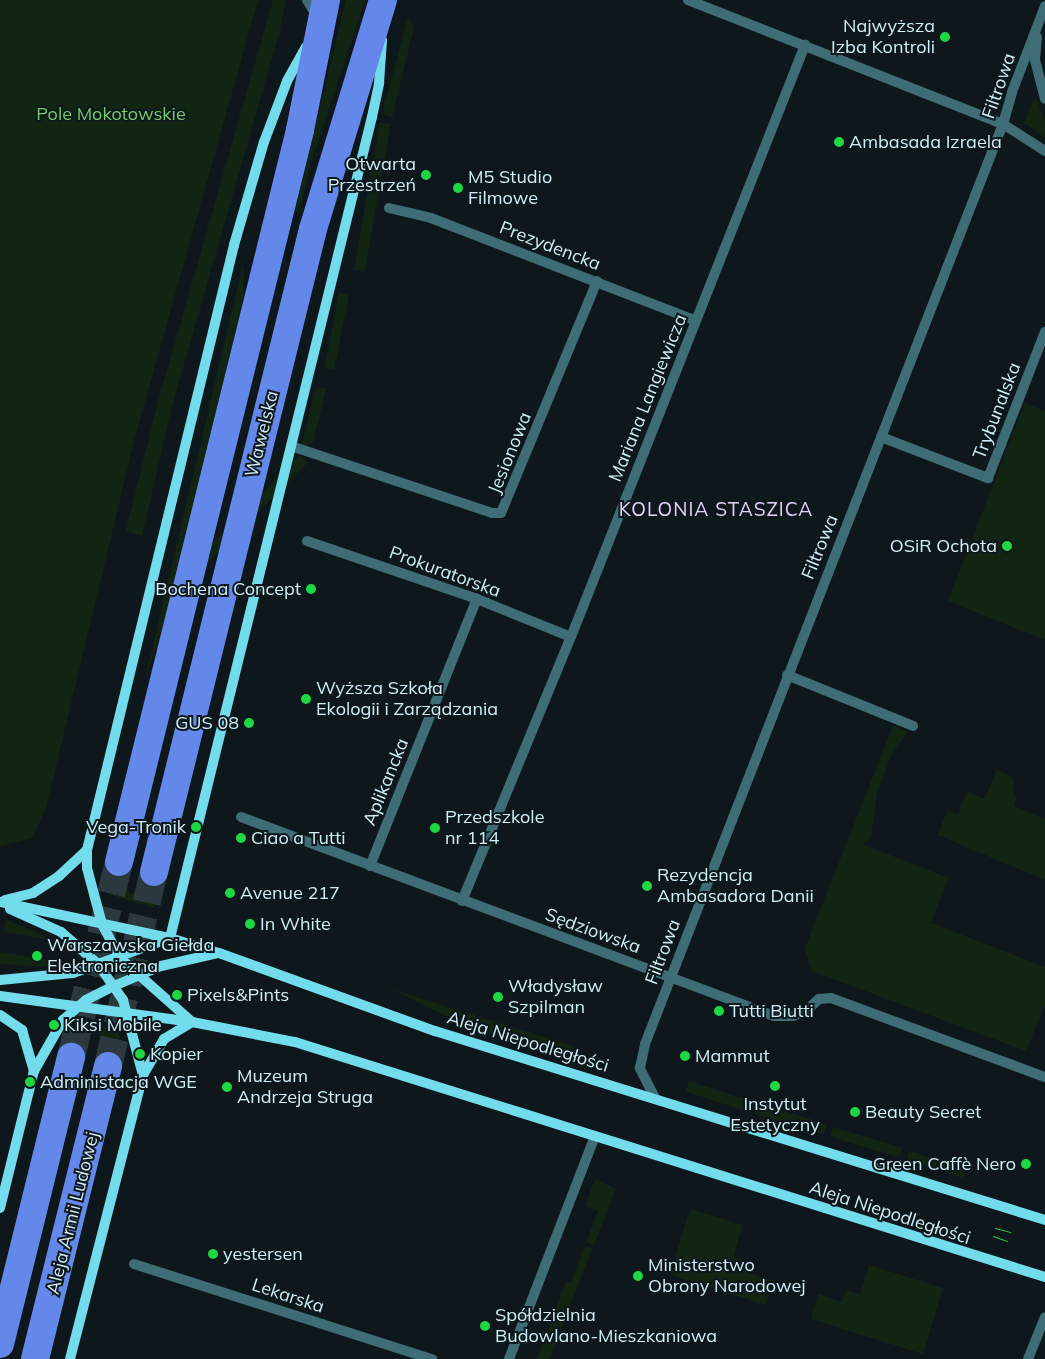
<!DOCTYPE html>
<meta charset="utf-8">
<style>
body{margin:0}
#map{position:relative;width:1045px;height:1359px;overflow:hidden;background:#0e181c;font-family:Mulish,sans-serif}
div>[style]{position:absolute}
.green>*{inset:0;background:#122513;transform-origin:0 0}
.primary-tunnel>*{height:28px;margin-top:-14px;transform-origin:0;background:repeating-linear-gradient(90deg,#2b383d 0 28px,transparent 0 42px)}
.minor>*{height:10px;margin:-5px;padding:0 5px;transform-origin:5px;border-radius:5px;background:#3f6d75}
.tertiary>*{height:10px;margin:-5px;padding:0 5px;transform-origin:5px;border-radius:5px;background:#3f6d75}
.secondary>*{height:10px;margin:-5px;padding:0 5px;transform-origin:5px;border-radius:5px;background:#72dcec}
.primary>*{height:28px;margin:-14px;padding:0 14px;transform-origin:14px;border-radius:14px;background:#6488ea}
.tram>*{height:1px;margin:-0.5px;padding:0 0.5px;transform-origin:0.5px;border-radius:0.5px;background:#1dd743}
.dots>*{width:14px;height:14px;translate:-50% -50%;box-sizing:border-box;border:2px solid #0e181c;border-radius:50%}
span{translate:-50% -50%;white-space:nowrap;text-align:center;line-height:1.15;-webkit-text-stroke:4px #0e181c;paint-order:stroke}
.poi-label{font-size:18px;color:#cfeff9}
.right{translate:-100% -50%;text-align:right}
.left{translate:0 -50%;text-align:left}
.street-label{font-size:18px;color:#cfeff9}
.park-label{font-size:18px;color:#75ce65}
.neighbourhood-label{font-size:19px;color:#e4d1f9;letter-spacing:1px}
</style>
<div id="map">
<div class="green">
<div style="clip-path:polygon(0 0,258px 0,135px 437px,46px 808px,32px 838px,0 846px)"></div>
<div style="clip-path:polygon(273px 0,286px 0,280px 30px,172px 406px,142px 536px,126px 531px,158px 402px)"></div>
<div style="clip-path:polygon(346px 0,365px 0,311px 162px,299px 212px,295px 212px)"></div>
<div style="clip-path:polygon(408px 17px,414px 27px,392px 117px,382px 114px)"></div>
<div style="clip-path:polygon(1035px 96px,1045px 120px,1045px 137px,1024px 123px)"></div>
<div style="left:380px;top:122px;width:11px;height:150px;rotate:10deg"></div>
<div style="clip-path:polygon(243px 264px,244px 293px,216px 414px,165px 621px,145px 679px)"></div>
<div style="left:339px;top:293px;width:10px;height:76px;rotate:11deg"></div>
<div style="clip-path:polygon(316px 387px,326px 389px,313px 442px,307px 445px,302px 444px)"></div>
<div style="clip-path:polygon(1025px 403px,1045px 411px,1045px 640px,948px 601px)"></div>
<div style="left:300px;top:455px;width:11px;height:169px;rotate:45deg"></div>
<div style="clip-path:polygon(893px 726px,908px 732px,893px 751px,877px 793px,871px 838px,862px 844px,948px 878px,931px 923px,1045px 967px,1045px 1005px,1026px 1051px,812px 971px,805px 948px)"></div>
<div style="clip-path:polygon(997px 769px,1013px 778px,1014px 795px,1017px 795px,1014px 806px,1045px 819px,1045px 880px,938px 835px,947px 810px,958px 814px,967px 792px,985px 799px)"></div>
<div style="clip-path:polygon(106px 881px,128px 886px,127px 892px,134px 894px,137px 888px,163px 894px,154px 908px,108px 894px)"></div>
<div style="clip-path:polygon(6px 920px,32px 930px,51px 940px,4px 932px)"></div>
<div style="clip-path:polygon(0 952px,59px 962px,44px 967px,0 964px)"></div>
<div style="clip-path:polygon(391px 989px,573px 1046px,570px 1058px,458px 1022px)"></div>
<div style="clip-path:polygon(78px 1025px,118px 1030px,121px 1044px,99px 1039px,101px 1031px,92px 1029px,90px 1038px,70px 1035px)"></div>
<div style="left:689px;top:1081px;width:64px;height:11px;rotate:18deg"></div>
<div style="left:757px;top:1103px;width:73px;height:11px;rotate:17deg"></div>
<div style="left:833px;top:1127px;width:72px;height:10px;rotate:17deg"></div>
<div style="left:909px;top:1151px;width:59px;height:10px;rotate:17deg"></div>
<div style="clip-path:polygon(595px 1179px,616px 1189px,594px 1245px,586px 1242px,598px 1211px,585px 1206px)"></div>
<div style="clip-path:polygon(690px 1209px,743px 1225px,733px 1257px,752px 1263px,749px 1273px,773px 1281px,766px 1305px,670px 1275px)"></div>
<div style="clip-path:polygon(585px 1246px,592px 1249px,549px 1359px,537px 1359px,566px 1281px,571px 1283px)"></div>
<div style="clip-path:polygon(869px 1265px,943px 1288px,923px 1354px,811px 1319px,818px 1294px,842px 1302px,846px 1290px,860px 1294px)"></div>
</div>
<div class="primary-tunnel">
<div style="left:71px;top:1057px;width:201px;rotate:-76.2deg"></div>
<div style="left:108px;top:1066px;width:199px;rotate:-76.7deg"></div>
</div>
<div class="minor">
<div style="left:307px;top:0;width:21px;rotate:59deg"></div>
<div style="left:389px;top:208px;width:43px;rotate:13.4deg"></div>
<div style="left:431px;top:218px;width:284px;rotate:21.2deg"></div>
<div style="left:881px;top:437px;width:115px;rotate:21deg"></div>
<div style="left:988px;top:478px;width:157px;rotate:-68.7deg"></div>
<div style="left:291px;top:446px;width:212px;rotate:18.4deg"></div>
<div style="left:492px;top:513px;width:9px"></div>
<div style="left:501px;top:513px;width:251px;rotate:-67.5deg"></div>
<div style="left:307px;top:541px;width:180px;rotate:18.8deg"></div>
<div style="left:477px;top:599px;width:101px;rotate:22deg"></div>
<div style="left:787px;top:675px;width:136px;rotate:22deg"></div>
<div style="left:241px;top:817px;width:569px;rotate:20.47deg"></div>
<div style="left:774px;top:1016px;width:19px"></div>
<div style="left:793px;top:1016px;width:14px;rotate:-21deg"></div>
<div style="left:806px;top:1011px;width:18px;rotate:-43deg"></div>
<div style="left:819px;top:999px;width:12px;rotate:-5deg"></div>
<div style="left:831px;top:998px;width:228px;rotate:20.3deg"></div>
<div style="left:370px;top:866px;width:288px;rotate:-68.2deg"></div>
<div style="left:462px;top:901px;width:286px;rotate:-67.6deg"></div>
<div style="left:571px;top:637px;width:637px;rotate:-68.43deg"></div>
<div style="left:655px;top:1098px;width:34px;rotate:-117deg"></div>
<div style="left:640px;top:1068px;width:25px;rotate:-78deg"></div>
<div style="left:645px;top:1044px;width:987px;rotate:-68.74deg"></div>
<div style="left:134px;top:1264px;width:313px;rotate:17.7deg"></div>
<div style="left:509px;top:1359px;width:239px;rotate:-68.9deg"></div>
</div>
<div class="tertiary">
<div style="left:688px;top:0;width:339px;rotate:21.5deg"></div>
<div style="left:1003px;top:124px;width:50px;rotate:32.7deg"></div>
<div style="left:1037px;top:37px;width:23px;rotate:95deg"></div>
<div style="left:1035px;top:60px;width:40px;rotate:75.6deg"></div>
<div style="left:1003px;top:124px;width:33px;rotate:-74deg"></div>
<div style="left:1012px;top:92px;width:92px;rotate:-69deg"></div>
<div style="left:1028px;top:1359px;width:45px;rotate:-68deg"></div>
</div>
<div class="secondary">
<div style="left:5px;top:900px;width:29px;rotate:-14deg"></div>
<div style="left:33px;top:893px;width:31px;rotate:-33deg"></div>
<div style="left:59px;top:876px;width:38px;rotate:-43deg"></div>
<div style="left:0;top:902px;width:174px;rotate:12deg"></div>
<div style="left:170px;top:938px;width:51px;rotate:17deg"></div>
<div style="left:219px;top:953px;width:230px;rotate:19.9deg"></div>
<div style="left:435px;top:1031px;width:639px;rotate:17.21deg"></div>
<div style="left:10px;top:909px;width:56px;rotate:24.3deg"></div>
<div style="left:61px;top:932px;width:49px;rotate:40.9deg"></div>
<div style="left:98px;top:964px;width:44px;rotate:55.2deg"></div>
<div style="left:123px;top:1000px;width:78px;rotate:75.1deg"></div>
<div style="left:170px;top:938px;width:845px;rotate:-76.18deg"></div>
<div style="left:372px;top:117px;width:35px;rotate:-78deg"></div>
<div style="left:379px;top:83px;width:43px;rotate:-86deg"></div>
<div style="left:0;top:980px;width:73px;rotate:-5.5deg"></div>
<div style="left:73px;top:973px;width:103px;rotate:-19.8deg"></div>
<div style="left:0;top:996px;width:194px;rotate:7.7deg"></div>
<div style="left:192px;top:1022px;width:105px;rotate:11deg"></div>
<div style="left:295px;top:1042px;width:786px;rotate:17.4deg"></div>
<div style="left:0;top:1015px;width:27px;rotate:34deg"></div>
<div style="left:22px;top:1030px;width:43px;rotate:73.7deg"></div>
<div style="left:192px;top:1022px;width:96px;rotate:-138.4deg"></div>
<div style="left:120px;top:958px;width:38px;rotate:-118deg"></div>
<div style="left:102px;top:924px;width:58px;rotate:-105deg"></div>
<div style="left:87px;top:868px;width:18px;rotate:-90deg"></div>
<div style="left:87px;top:850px;width:623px;rotate:-76.34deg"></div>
<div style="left:234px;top:245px;width:107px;rotate:-73.8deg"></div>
<div style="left:264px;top:142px;width:65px;rotate:-69.3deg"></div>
<div style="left:287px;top:81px;width:39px;rotate:-61deg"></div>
<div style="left:0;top:1208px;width:141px;rotate:-76.1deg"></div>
<div style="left:34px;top:1071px;width:59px;rotate:-60.4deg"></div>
<div style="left:63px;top:1020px;width:30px;rotate:-41deg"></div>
<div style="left:86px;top:1000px;width:31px;rotate:-27deg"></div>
<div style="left:114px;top:986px;width:51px;rotate:-23.1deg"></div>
<div style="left:161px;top:966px;width:58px;rotate:-12.8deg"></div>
<div style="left:70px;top:1359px;width:293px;rotate:-75.6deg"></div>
<div style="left:143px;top:1075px;width:42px;rotate:-59.7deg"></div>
<div style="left:164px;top:1039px;width:31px;rotate:-31deg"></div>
</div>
<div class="primary">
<div style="left:119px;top:862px;width:754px;rotate:-76.11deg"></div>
<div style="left:300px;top:130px;width:133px;rotate:-78.7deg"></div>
<div style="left:154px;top:872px;width:662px;rotate:-76.11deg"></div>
<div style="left:313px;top:229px;width:239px;rotate:-73deg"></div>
<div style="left:0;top:1344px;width:296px;rotate:-76.1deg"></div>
<div style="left:35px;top:1359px;width:302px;rotate:-76deg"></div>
</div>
<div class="tram">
<div style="left:995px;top:1228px;width:16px;rotate:15deg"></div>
<div style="left:993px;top:1236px;width:15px;rotate:20deg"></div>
</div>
<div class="dots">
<div style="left:945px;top:37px;background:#1dd743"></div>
<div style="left:839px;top:142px;background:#1dd743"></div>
<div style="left:426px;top:175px;background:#1dd743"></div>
<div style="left:458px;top:188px;background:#1dd743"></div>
<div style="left:1007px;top:546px;background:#1dd743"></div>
<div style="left:311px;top:589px;background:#1dd743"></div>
<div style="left:306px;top:699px;background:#1dd743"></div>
<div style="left:249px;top:723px;background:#1dd743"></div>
<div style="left:196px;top:827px;background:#1dd743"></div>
<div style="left:435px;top:828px;background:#1dd743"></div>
<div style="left:241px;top:838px;background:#1dd743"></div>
<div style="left:647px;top:886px;background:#1dd743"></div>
<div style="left:230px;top:893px;background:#1dd743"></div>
<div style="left:250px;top:924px;background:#1dd743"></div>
<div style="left:37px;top:956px;background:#1dd743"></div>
<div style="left:177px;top:995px;background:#1dd743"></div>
<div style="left:498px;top:997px;background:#1dd743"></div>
<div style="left:719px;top:1011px;background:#1dd743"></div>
<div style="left:54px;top:1025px;background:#1dd743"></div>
<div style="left:140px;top:1054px;background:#1dd743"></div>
<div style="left:685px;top:1056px;background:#1dd743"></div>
<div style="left:30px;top:1082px;background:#1dd743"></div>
<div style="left:775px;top:1086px;background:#1dd743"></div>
<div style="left:227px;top:1087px;background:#1dd743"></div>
<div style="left:855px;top:1112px;background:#1dd743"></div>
<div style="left:1026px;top:1164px;background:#1dd743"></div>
<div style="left:213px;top:1254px;background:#1dd743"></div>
<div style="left:638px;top:1276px;background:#1dd743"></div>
<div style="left:485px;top:1326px;background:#1dd743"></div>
</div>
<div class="poi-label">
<span class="right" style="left:935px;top:37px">Najwyższa<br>Izba Kontroli</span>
<span class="left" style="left:849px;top:142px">Ambasada Izraela</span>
<span class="right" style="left:416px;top:175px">Otwarta<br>Przestrzeń</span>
<span class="left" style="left:468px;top:188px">M5 Studio<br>Filmowe</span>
<span class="right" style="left:997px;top:546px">OSiR Ochota</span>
<span class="right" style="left:301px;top:589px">Bochena Concept</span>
<span class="left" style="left:316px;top:699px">Wyższa Szkoła<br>Ekologii i Zarządzania</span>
<span class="right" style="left:239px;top:723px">GUS 08</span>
<span class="left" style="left:445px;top:828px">Przedszkole<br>nr 114</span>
<span class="right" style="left:186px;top:827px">Vega-Tronik</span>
<span class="left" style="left:251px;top:838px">Ciao a Tutti</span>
<span class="left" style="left:657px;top:886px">Rezydencja<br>Ambasadora Danii</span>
<span class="left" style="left:240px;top:893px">Avenue 217</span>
<span class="left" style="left:260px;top:924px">In White</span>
<span class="left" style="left:47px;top:956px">Warszawska Giełda<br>Elektroniczna</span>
<span class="left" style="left:508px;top:997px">Władysław<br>Szpilman</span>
<span class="left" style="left:187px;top:995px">Pixels&amp;Pints</span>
<span class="left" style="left:729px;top:1011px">Tutti Biutti</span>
<span class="left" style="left:64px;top:1025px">Kiksi Mobile</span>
<span class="left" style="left:150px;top:1054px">Kopier</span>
<span class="left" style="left:695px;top:1056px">Mammut</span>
<span class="left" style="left:237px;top:1087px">Muzeum<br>Andrzeja Struga</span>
<span class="left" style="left:40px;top:1082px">Administacja WGE</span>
<span style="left:775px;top:1115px">Instytut<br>Estetyczny</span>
<span class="left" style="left:865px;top:1112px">Beauty Secret</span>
<span class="right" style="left:1016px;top:1164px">Green Caffè Nero</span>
<span class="left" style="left:223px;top:1254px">yestersen</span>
<span class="left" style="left:648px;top:1276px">Ministerstwo<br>Obrony Narodowej</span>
<span class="left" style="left:495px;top:1326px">Spółdzielnia<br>Budowlano-Mieszkaniowa</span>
</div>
<div class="street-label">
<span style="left:999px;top:86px;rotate:-71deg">Filtrowa</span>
<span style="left:550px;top:246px;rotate:21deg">Prezydencka</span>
<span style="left:648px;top:398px;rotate:-68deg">Mariana Langiewicza</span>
<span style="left:997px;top:411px;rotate:-69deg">Trybunalska</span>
<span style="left:262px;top:434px;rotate:-76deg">Wawelska</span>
<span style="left:510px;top:453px;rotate:-68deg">Jesionowa</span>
<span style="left:820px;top:547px;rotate:-68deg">Filtrowa</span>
<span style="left:445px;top:572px;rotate:20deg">Prokuratorska</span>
<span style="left:386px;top:782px;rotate:-68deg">Aplikancka</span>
<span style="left:593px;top:931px;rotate:20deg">Sędziowska</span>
<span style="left:663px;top:952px;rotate:-69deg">Filtrowa</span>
<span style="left:528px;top:1042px;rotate:17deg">Aleja Niepodległości</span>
<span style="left:73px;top:1213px;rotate:-76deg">Aleja Armii Ludowej</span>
<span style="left:890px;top:1213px;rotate:18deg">Aleja Niepodległości</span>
<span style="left:288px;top:1296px;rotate:18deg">Lekarska</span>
</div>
<div class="park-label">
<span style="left:111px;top:114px">Pole Mokotowskie</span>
</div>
<div class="neighbourhood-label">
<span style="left:716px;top:510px">KOLONIA STASZICA</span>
</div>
</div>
